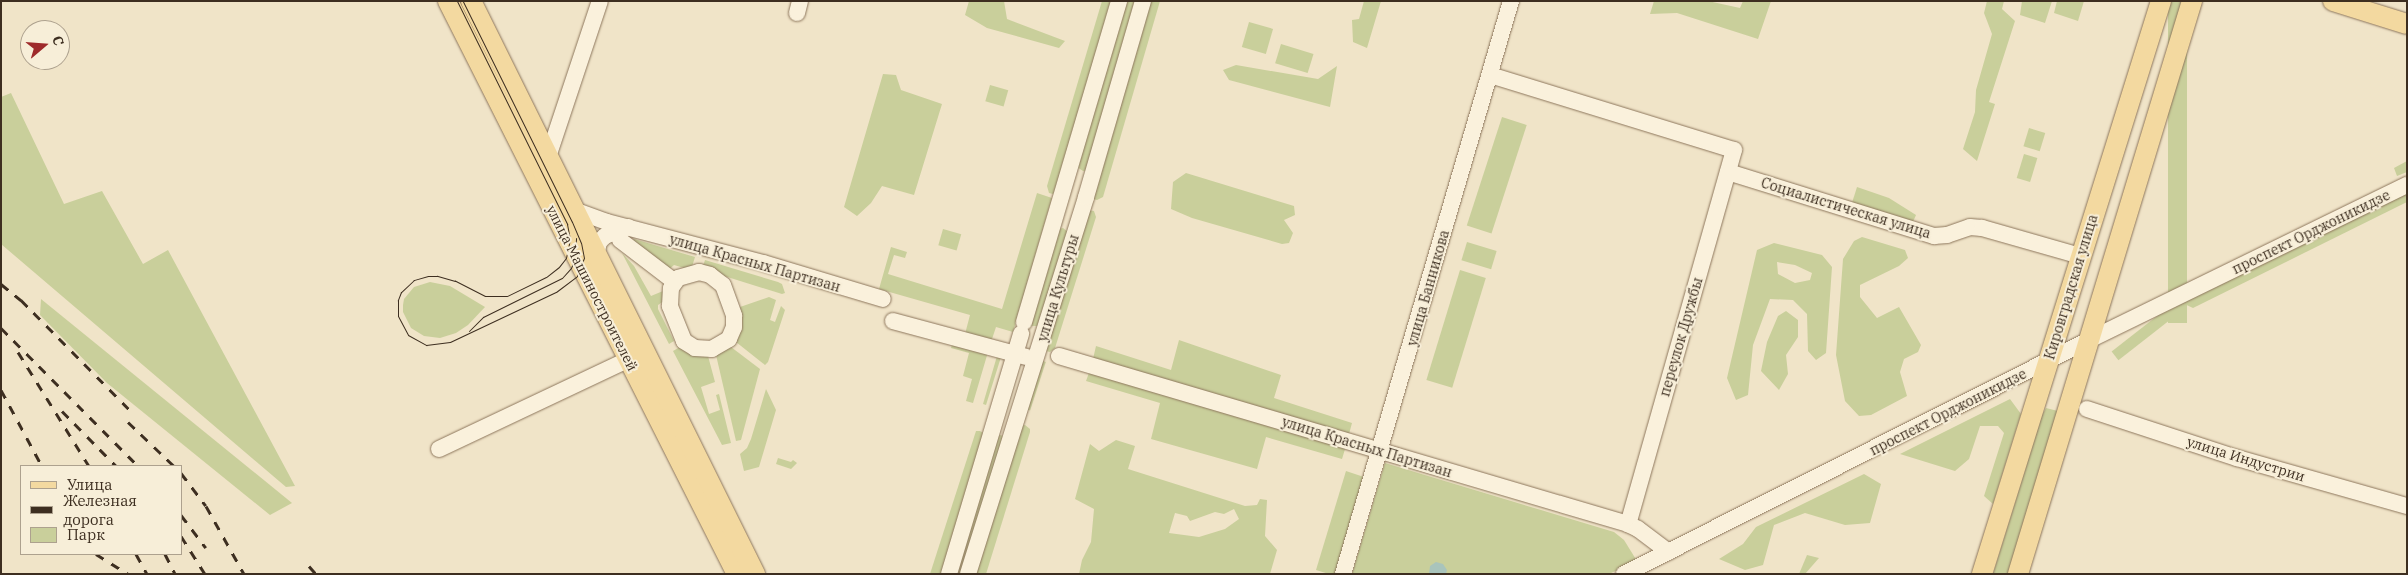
<!DOCTYPE html>
<meta charset="utf-8">
<style>
body{margin:0}
#map{position:relative;width:2408px;height:575px;overflow:hidden;background:#f0e4c8;font-family:"IBM Plex Serif",serif}
div>[style]{position:absolute}
.green>*{inset:0;background:#c9cf9b;transform-origin:0 0}
.water>*{inset:0;background:#a9c4bc}
.roads{filter:drop-shadow(0 0 1px #8d765c) drop-shadow(0 0 1px #8d765c)}
.minor>*{height:16px;margin:-8px;padding:0 8px;transform-origin:8px;border-radius:8px;background:#faf1dc}
.major>*{height:20px;margin:-10px;padding:0 10px;transform-origin:10px;border-radius:10px;background:#f3d9a0}
.tram>*{height:1px;margin:-0.5px;padding:0 0.5px;transform-origin:0.5px;border-radius:0.5px;background:#3d2e20}
.rail>*{height:3px;margin-top:-1.5px;transform-origin:0;background:repeating-linear-gradient(90deg,#3d2e20 0 9px,transparent 0 18px)}
span{translate:-50% -50%;white-space:nowrap;text-align:center;line-height:1.15;-webkit-text-stroke:4px #f7eed8;paint-order:stroke}
.street-label{font-size:14px;color:#3d2e20}
.frame{position:absolute;inset:0;border:2px solid #3d2e20;pointer-events:none}
.legend{position:absolute;left:20px;top:465px;width:162px;height:90px;box-sizing:border-box;background:#f7eed8;border:1px solid #ada18e;margin:0;padding:6px 9px;list-style:none;font-size:15px;color:#3d2e20}
.legend li{display:flex;align-items:center;gap:10px;height:25px}
.legend b{width:25px;border:1px solid #ada18e}
.north{position:absolute;left:20px;top:20px;width:50px;height:50px;box-sizing:border-box;background:#f7eed8;border:1px solid #ada18e;border-radius:50%;rotate:72deg;font-size:14px;font-weight:700;line-height:20px;text-align:center;color:#3d2e20}
.north::after{content:'';display:block;margin:auto;width:18px;height:22px;background:#9e2a2b;clip-path:polygon(50% 0,100% 100%,50% 72%,0 100%)}
</style>
<div id="map">
<div class="green">
<div style="clip-path:polygon(969px 1px,1004px 1px,1007px 19px,1065px 41px,1059px 48px,987px 28px,965px 15px)"></div>
<div style="clip-path:polygon(1102px 1px,1115px 1px,1056px 193px,1053px 194px,1049px 193px,1047px 186px)"></div>
<div style="clip-path:polygon(1125px 1px,1137px 1px,1086px 171px,1083px 171px,1077px 167px)"></div>
<div style="clip-path:polygon(1148px 1px,1160px 1px,1103px 197px,1097px 200px,1093px 199px)"></div>
<div style="clip-path:polygon(1364px 1px,1381px 1px,1367px 48px,1353px 42px,1352px 20px,1359px 19px)"></div>
<div style="clip-path:polygon(1654px 1px,1708px 1px,1740px 8px,1743px 1px,1771px 1px,1758px 39px,1677px 13px,1650px 14px)"></div>
<div style="clip-path:polygon(1987px 1px,2004px 1px,2002px 9px,2015px 21px,1989px 102px,1995px 104px,1977px 161px,1963px 149px,1975px 112px,1976px 90px,1992px 34px,1984px 13px)"></div>
<div style="clip-path:polygon(2022px 1px,2052px 1px,2045px 23px,2020px 15px)"></div>
<div style="clip-path:polygon(2057px 1px,2084px 1px,2078px 21px,2054px 13px)"></div>
<div style="left:2168px;top:1px;width:19px;height:322px"></div>
<div style="left:1249px;top:22px;width:25px;height:26px;rotate:16deg"></div>
<div style="left:1281px;top:44px;width:34px;height:20px;rotate:17deg"></div>
<div style="clip-path:polygon(1236px 65px,1318px 79px,1337px 66px,1330px 107px,1229px 80px,1223px 70px)"></div>
<div style="clip-path:polygon(883px 74px,896px 75px,901px 90px,942px 104px,914px 195px,882px 186px,871px 203px,857px 216px,844px 207px)"></div>
<div style="left:990px;top:85px;width:19px;height:17px;rotate:16deg"></div>
<div style="clip-path:polygon(11px 93px,64px 204px,102px 191px,143px 264px,168px 250px,295px 486px,286px 487px,1px 244px,1px 97px)"></div>
<div style="left:1502px;top:117px;width:26px;height:114px;rotate:18deg"></div>
<div style="left:2029px;top:128px;width:17px;height:19px;rotate:17deg"></div>
<div style="left:2024px;top:154px;width:14px;height:25px;rotate:17deg"></div>
<div style="clip-path:polygon(2407px 161px,2407px 172px,2397px 176px,2394px 168px)"></div>
<div style="clip-path:polygon(1186px 173px,1294px 206px,1295px 215px,1284px 220px,1293px 233px,1289px 243px,1282px 244px,1192px 218px,1171px 209px,1173px 182px)"></div>
<div style="clip-path:polygon(1857px 187px,1889px 198px,1916px 215px,1912px 224px,1851px 206px)"></div>
<div style="clip-path:polygon(2407px 189px,2407px 202px,2193px 308px,2178px 301px)"></div>
<div style="clip-path:polygon(1037px 193px,1052px 198px,1013px 332px,996px 327px,991px 342px,965px 334px,970px 315px,879px 289px,891px 247px,907px 252px,905px 258px,894px 255px,888px 274px,1002px 309px)"></div>
<div style="clip-path:polygon(1087px 210px,1094px 211px,1096px 217px,1055px 348px,1050px 352px,1046px 351px)"></div>
<div style="clip-path:polygon(1063px 228px,1068px 232px,1039px 326px,1031px 326px,1029px 323px,1059px 229px)"></div>
<div style="left:943px;top:229px;width:19px;height:17px;rotate:16deg"></div>
<div style="clip-path:polygon(1862px 237px,1905px 250px,1908px 258px,1899px 266px,1860px 285px,1860px 297px,1877px 318px,1899px 307px,1921px 345px,1918px 352px,1904px 359px,1900px 372px,1907px 396px,1871px 415px,1859px 416px,1845px 401px,1836px 355px,1843px 259px,1854px 241px)"></div>
<div style="clip-path:polygon(634px 239px,695px 257px,691px 270px,674px 265px,666px 272px,630px 244px)"></div>
<div style="left:1467px;top:242px;width:31px;height:19px;rotate:17deg"></div>
<div style="clip-path:polygon(evenodd,1774px 243px,1822px 255px,1832px 267px,1826px 353px,1816px 360px,1808px 351px,1807px 314px,1793px 300px,1770px 299px,1753px 345px,1748px 395px,1736px 400px,1727px 378px,1757px 250px,1774px 243px,1777px 262px,1795px 265px,1812px 273px,1810px 280px,1795px 283px,1778px 274px,1777px 262px)"></div>
<div style="clip-path:polygon(622px 253px,634px 266px,651px 296px,663px 291px,667px 299px,658px 305px,658px 309px,674px 341px,669px 344px)"></div>
<div style="clip-path:polygon(705px 260px,778px 282px,782px 284px,785px 293px,782px 294px,702px 269px)"></div>
<div style="left:1460px;top:270px;width:27px;height:115px;rotate:17deg"></div>
<div style="clip-path:polygon(430px 282px,450px 286px,485px 307px,468px 325px,456px 333px,440px 338px,424px 336px,411px 328px,403px 312px,403px 305px,404px 299px,414px 287px)"></div>
<div style="clip-path:polygon(769px 297px,776px 300px,770px 320px,775px 322px,781px 306px,785px 310px,768px 362px,765px 365px,736px 342px,741px 317px,740px 307px)"></div>
<div style="clip-path:polygon(41px 299px,292px 503px,270px 515px,107px 383px,40px 315px)"></div>
<div style="left:2166px;top:309px;width:11px;height:69px;rotate:52deg"></div>
<div style="clip-path:polygon(1786px 311px,1798px 320px,1798px 337px,1786px 355px,1788px 374px,1779px 390px,1761px 371px,1767px 342px,1778px 316px)"></div>
<div style="clip-path:polygon(1179px 340px,1281px 375px,1274px 398px,1352px 423px,1349px 434px,1093px 359px,1096px 346px,1171px 370px)"></div>
<div style="clip-path:polygon(953px 341px,988px 352px,973px 403px,966px 401px,972px 379px,963px 376px,969px 353px,951px 348px)"></div>
<div style="clip-path:polygon(680px 347px,708px 356px,715px 382px,701px 387px,709px 414px,720px 410px,716px 395px,719px 394px,731px 443px,722px 445px,673px 351px)"></div>
<div style="clip-path:polygon(731px 347px,760px 369px,741px 440px,736px 441px,716px 355px)"></div>
<div style="clip-path:polygon(997px 356px,1001px 357px,986px 405px,983px 404px)"></div>
<div style="left:1043px;top:361px;width:3px;height:51px;rotate:18deg"></div>
<div style="clip-path:polygon(1090px 370px,1346px 446px,1342px 459px,1266px 437px,1257px 469px,1151px 439px,1160px 403px,1086px 381px)"></div>
<div style="clip-path:polygon(766px 389px,776px 410px,759px 467px,744px 471px,740px 454px,747px 448px,751px 439px)"></div>
<div style="clip-path:polygon(2010px 399px,2021px 414px,1993px 504px,1984px 496px,2004px 433px,1998px 426px,1980px 426px,1969px 459px,1955px 471px,1900px 454px)"></div>
<div style="clip-path:polygon(2046px 408px,2058px 411px,2011px 574px,1993px 574px,2042px 415px)"></div>
<div style="clip-path:polygon(1025px 425px,1030px 429px,1030px 432px,986px 574px,973px 574px,1021px 426px)"></div>
<div style="clip-path:polygon(976px 431px,980px 431px,985px 434px,943px 574px,930px 574px)"></div>
<div style="clip-path:polygon(1000px 435px,1003px 436px,964px 574px,952px 574px,997px 436px)"></div>
<div style="clip-path:polygon(evenodd,1116px 440px,1135px 446px,1128px 469px,1245px 506px,1257px 505px,1260px 499px,1267px 500px,1265px 536px,1277px 550px,1270px 574px,1079px 574px,1082px 560px,1091px 542px,1094px 509px,1075px 499px,1090px 444px,1099px 451px,1116px 440px,1234px 509px,1239px 519px,1225px 529px,1199px 537px,1169px 533px,1175px 513px,1187px 516px,1190px 521px,1215px 512px,1224px 514px,1234px 509px)"></div>
<div style="clip-path:polygon(778px 458px,791px 462px,793px 460px,797px 463px,791px 469px,776px 464px)"></div>
<div style="clip-path:polygon(1385px 463px,1614px 532px,1624px 540px,1637px 561px,1609px 574px,1352px 574px)"></div>
<div style="clip-path:polygon(1346px 471px,1364px 477px,1335px 574px,1329px 574px,1316px 570px)"></div>
<div style="clip-path:polygon(1864px 474px,1881px 484px,1870px 523px,1845px 525px,1805px 513px,1774px 525px,1763px 565px,1745px 570px,1719px 559px,1743px 544px,1756px 527px)"></div>
<div style="clip-path:polygon(1807px 555px,1819px 558px,1805px 574px,1799px 574px)"></div>
</div>
<div class="water">
<div style="clip-path:polygon(1436px 562px,1443px 564px,1447px 570px,1446px 574px,1429px 574px,1430px 566px)"></div>
</div>
<div class="roads">
<div class="minor">
<div style="left:797px;top:13px;width:12px;rotate:-76deg"></div>
<div style="left:1490px;top:75px;width:255px;rotate:17.1deg"></div>
<div style="left:1734px;top:150px;width:389px;rotate:105.8deg"></div>
<div style="left:548px;top:157px;width:164px;rotate:-71.6deg"></div>
<div style="left:1728px;top:172px;width:216px;rotate:17.3deg"></div>
<div style="left:1934px;top:236px;width:13px;rotate:-4deg"></div>
<div style="left:1947px;top:235px;width:24px;rotate:-19deg"></div>
<div style="left:1970px;top:227px;width:12px;rotate:5deg"></div>
<div style="left:1982px;top:228px;width:102px;rotate:15.9deg"></div>
<div style="left:574px;top:210px;width:35px;rotate:20deg"></div>
<div style="left:607px;top:222px;width:161px;rotate:14.7deg"></div>
<div style="left:763px;top:263px;width:125px;rotate:16.7deg"></div>
<div style="left:620px;top:240px;width:69px;rotate:37.4deg"></div>
<div style="left:596px;top:256px;width:14px;rotate:-78deg"></div>
<div style="left:599px;top:242px;width:8px;rotate:-45deg"></div>
<div style="left:605px;top:236px;width:25px;rotate:-21deg"></div>
<div style="left:699px;top:272px;width:11px;rotate:15deg"></div>
<div style="left:710px;top:275px;width:16px;rotate:38deg"></div>
<div style="left:723px;top:285px;width:33px;rotate:70deg"></div>
<div style="left:734px;top:316px;width:11px;rotate:90deg"></div>
<div style="left:734px;top:327px;width:13px;rotate:113deg"></div>
<div style="left:729px;top:339px;width:20px;rotate:150deg"></div>
<div style="left:712px;top:349px;width:17px;rotate:-177deg"></div>
<div style="left:695px;top:348px;width:13px;rotate:-148deg"></div>
<div style="left:684px;top:341px;width:38px;rotate:-112deg"></div>
<div style="left:670px;top:306px;width:18px;rotate:-87deg"></div>
<div style="left:671px;top:288px;width:12px;rotate:-55deg"></div>
<div style="left:678px;top:278px;width:22px;rotate:-16deg"></div>
<div style="left:893px;top:321px;width:138px;rotate:15.1deg"></div>
<div style="left:1024px;top:322px;width:335px;rotate:-73.5deg"></div>
<div style="left:1059px;top:356px;width:593px;rotate:16.45deg"></div>
<div style="left:1628px;top:524px;width:11px;rotate:27deg"></div>
<div style="left:1638px;top:529px;width:38px;rotate:37deg"></div>
<div style="left:2087px;top:409px;width:158px;rotate:18.1deg"></div>
<div style="left:2237px;top:458px;width:177px;rotate:15.8deg"></div>
<div style="left:439px;top:449px;width:220px;rotate:-25.3deg"></div>
<div style="left:949px;top:574px;width:251px;rotate:-73.3deg"></div>
<div style="left:968px;top:574px;width:395px;rotate:-72.6deg"></div>
<div style="left:1086px;top:197px;width:204px;rotate:-73.8deg"></div>
<div style="left:1343px;top:574px;width:597px;rotate:-73.66deg"></div>
<div style="left:1624px;top:574px;width:521px;rotate:-26.71deg"></div>
<div style="left:2089px;top:340px;width:354px;rotate:-26deg"></div>
</div>
<div class="major">
<div style="left:448px;top:1px;width:642px;rotate:63.24deg"></div>
<div style="left:471px;top:1px;width:640px;rotate:63.64deg"></div>
<div style="left:2333px;top:1px;width:77px;rotate:17.3deg"></div>
<div style="left:1982px;top:574px;width:600px;rotate:-72.65deg"></div>
<div style="left:2018px;top:574px;width:599px;rotate:-73.11deg"></div>
</div>
</div>
<div class="tram">
<div style="left:457px;top:1px;width:249px;rotate:63.7deg"></div>
<div style="left:567px;top:224px;width:15px;rotate:79deg"></div>
<div style="left:570px;top:239px;width:19px;rotate:102deg"></div>
<div style="left:566px;top:258px;width:11px;rotate:128deg"></div>
<div style="left:559px;top:267px;width:16px;rotate:142deg"></div>
<div style="left:546px;top:277px;width:43px;rotate:154deg"></div>
<div style="left:507px;top:296px;width:22px;rotate:180deg"></div>
<div style="left:485px;top:296px;width:34px;rotate:-153deg"></div>
<div style="left:455px;top:281px;width:19px;rotate:-164deg"></div>
<div style="left:437px;top:276px;width:9px;rotate:180deg"></div>
<div style="left:428px;top:276px;width:15px;rotate:164deg"></div>
<div style="left:414px;top:280px;width:18px;rotate:137deg"></div>
<div style="left:401px;top:292px;width:9px;rotate:111deg"></div>
<div style="left:398px;top:300px;width:16px;rotate:90deg"></div>
<div style="left:398px;top:316px;width:21px;rotate:62deg"></div>
<div style="left:408px;top:335px;width:21px;rotate:29deg"></div>
<div style="left:426px;top:345px;width:24px;rotate:-7deg"></div>
<div style="left:450px;top:342px;width:117px;rotate:-25.3deg"></div>
<div style="left:556px;top:292px;width:26px;rotate:-37deg"></div>
<div style="left:577px;top:276px;width:19px;rotate:-69deg"></div>
<div style="left:584px;top:258px;width:15px;rotate:-101deg"></div>
<div style="left:581px;top:243px;width:23px;rotate:-113deg"></div>
<div style="left:572px;top:222px;width:246px;rotate:-116.3deg"></div>
<div style="left:469px;top:331px;width:20px;rotate:-45deg"></div>
<div style="left:483px;top:317px;width:88px;rotate:-26.3deg"></div>
<div style="left:562px;top:278px;width:13px;rotate:-48deg"></div>
<div style="left:571px;top:268px;width:11px;rotate:-68deg"></div>
<div style="left:575px;top:258px;width:20px;rotate:-87deg"></div>
</div>
<div class="rail">
<div style="left:1px;top:284px;width:26px;rotate:39deg"></div>
<div style="left:21px;top:300px;width:161px;rotate:45.3deg"></div>
<div style="left:1px;top:328px;width:194px;rotate:45.2deg"></div>
<div style="left:18px;top:352px;width:134px;rotate:58.1deg"></div>
<div style="left:1px;top:390px;width:86px;rotate:61.7deg"></div>
<div style="left:62px;top:411px;width:77px;rotate:45.5deg"></div>
<div style="left:128px;top:422px;width:64px;rotate:43.7deg"></div>
<div style="left:181px;top:473px;width:41px;rotate:52.9deg"></div>
<div style="left:206px;top:506px;width:78px;rotate:60.8deg"></div>
<div style="left:181px;top:515px;width:41px;rotate:52.9deg"></div>
<div style="left:181px;top:536px;width:45px;rotate:57.7deg"></div>
<div style="left:96px;top:554px;width:38px;rotate:32deg"></div>
<div style="left:136px;top:554px;width:23px;rotate:61deg"></div>
<div style="left:165px;top:554px;width:22px;rotate:63deg"></div>
<div style="left:309px;top:566px;width:11px;rotate:49deg"></div>
</div>
<div class="street-label">
<span style="left:1846px;top:208px;rotate:17deg">Социалистическая улица</span>
<span style="left:2311px;top:232px;rotate:-26deg">проспект Орджоникидзе</span>
<span style="left:755px;top:263px;rotate:16deg">улица Красных Партизан</span>
<span style="left:2071px;top:287px;rotate:-73deg">Кировградская улица</span>
<span style="left:592px;top:288px;rotate:63deg">улица Машиностроителей</span>
<span style="left:1058px;top:288px;rotate:-73deg">улица Культуры</span>
<span style="left:1428px;top:288px;rotate:-74deg">улица Банникова</span>
<span style="left:1681px;top:337px;rotate:-74deg">переулок Дружбы</span>
<span style="left:1948px;top:412px;rotate:-27deg">проспект Орджоникидзе</span>
<span style="left:1367px;top:447px;rotate:17deg">улица Красных Партизан</span>
<span style="left:2246px;top:459px;rotate:17deg">улица Индустрии</span>
</div>
<div class="frame"></div>
<ul class="legend">
<li><b style="height:6px;background:#f3d9a0"></b>Улица</li>
<li><b style="height:6px;background:#3d2e20"></b>Железная дорога</li>
<li><b style="height:14px;background:#c9cf9b"></b>Парк</li>
</ul>
<div class="north">С</div>
</div>
